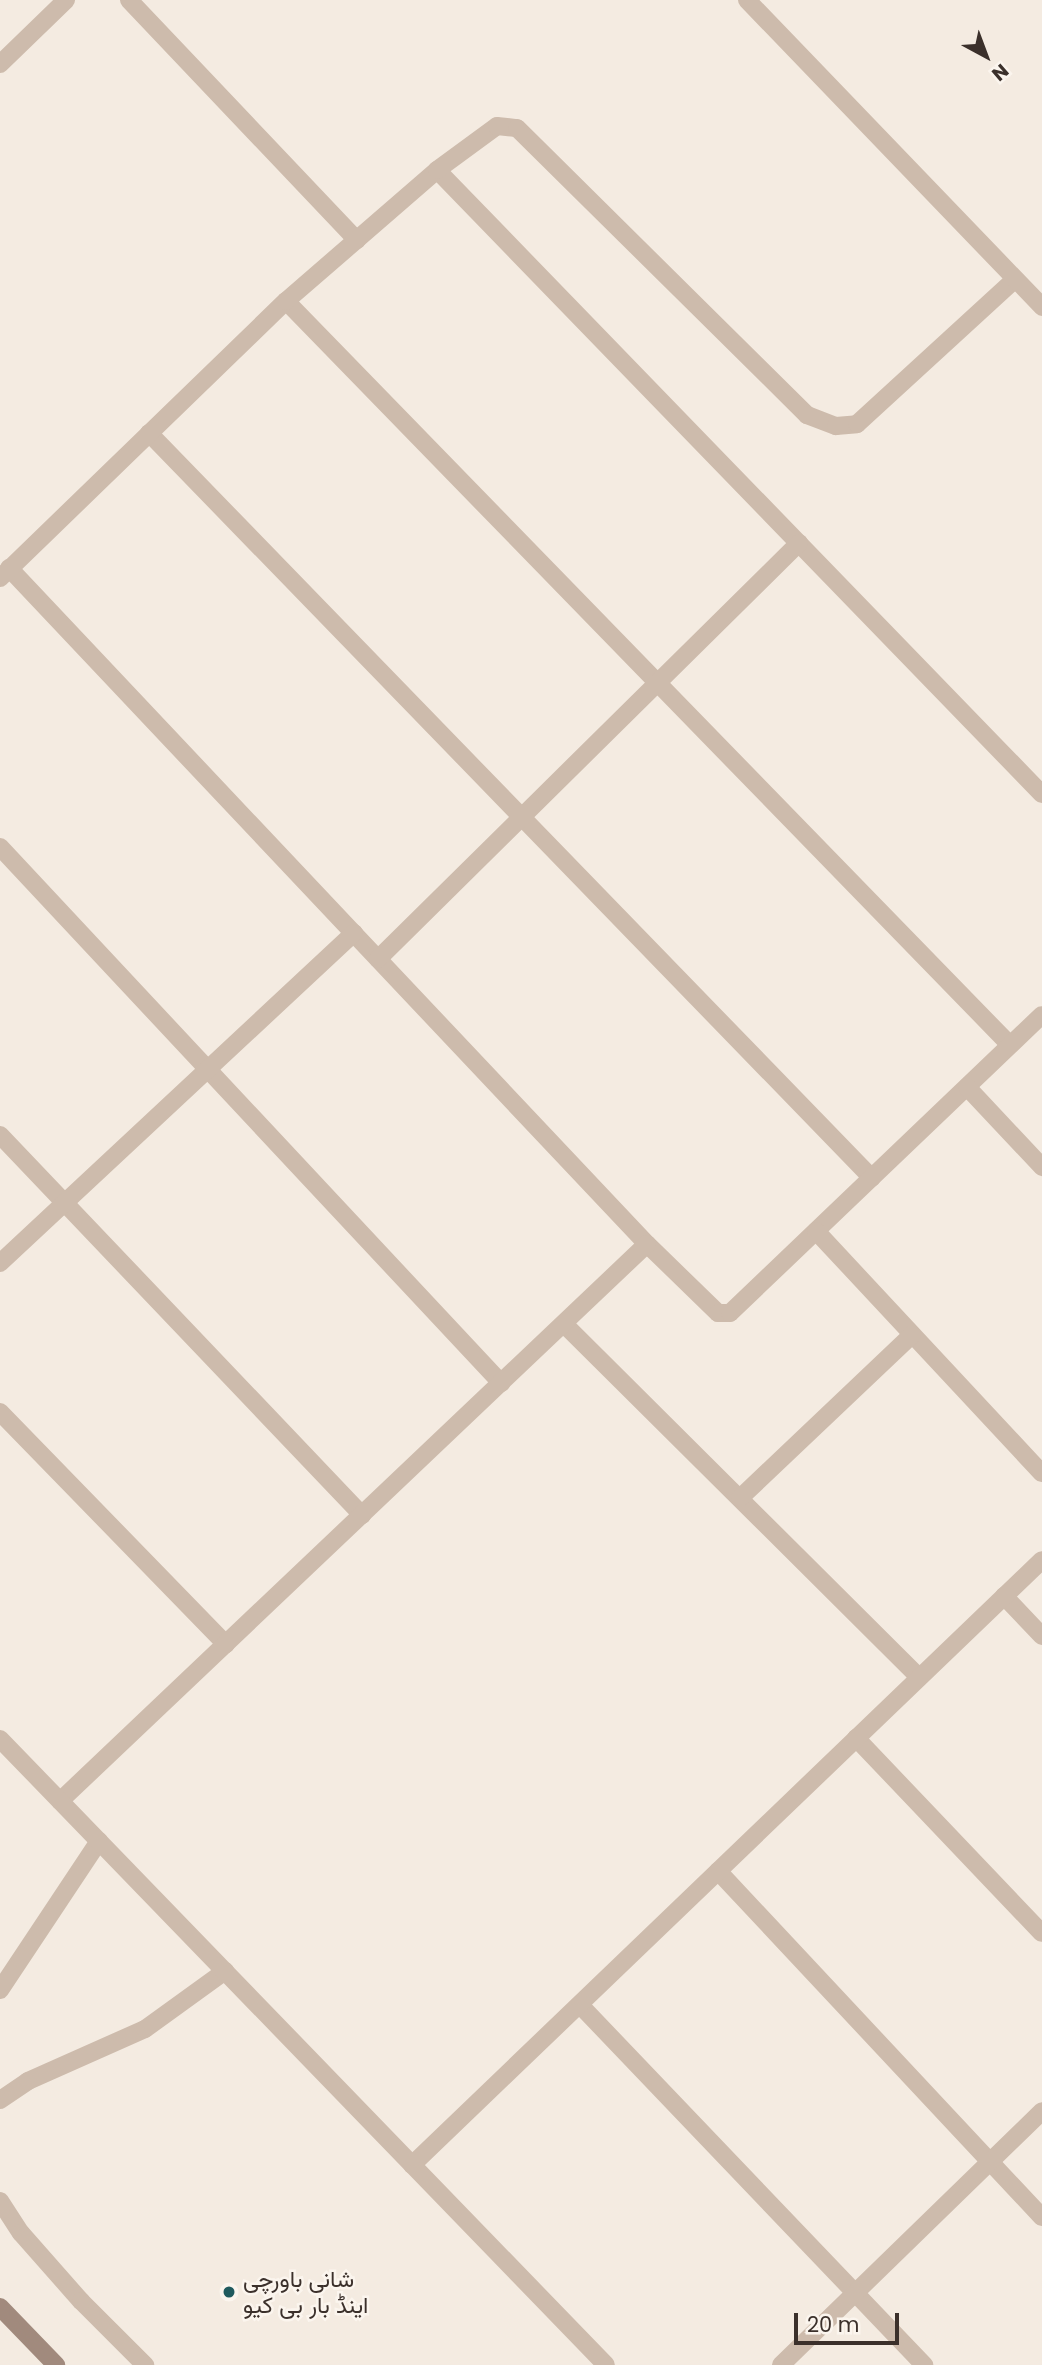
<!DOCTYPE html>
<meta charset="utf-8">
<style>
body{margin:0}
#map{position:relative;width:1042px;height:2365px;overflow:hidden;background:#f4ebe1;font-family:Poppins,Vazirmatn,sans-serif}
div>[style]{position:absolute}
.minor>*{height:18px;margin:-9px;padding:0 9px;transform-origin:9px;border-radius:9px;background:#cdbbac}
.tertiary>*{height:18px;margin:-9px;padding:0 9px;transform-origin:9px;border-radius:9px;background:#cdbbac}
.secondary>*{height:18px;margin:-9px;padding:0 9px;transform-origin:9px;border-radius:9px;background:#a18a7d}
.dots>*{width:19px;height:19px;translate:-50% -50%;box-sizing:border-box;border:4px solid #fbf5ee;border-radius:50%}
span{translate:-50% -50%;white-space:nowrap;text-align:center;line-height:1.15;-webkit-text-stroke:5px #fbf5ee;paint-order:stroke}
.poi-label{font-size:23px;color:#3b302b}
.left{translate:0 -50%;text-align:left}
.north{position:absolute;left:951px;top:21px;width:70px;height:70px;-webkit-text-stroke:5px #fbf5ee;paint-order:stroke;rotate:139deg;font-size:19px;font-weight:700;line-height:28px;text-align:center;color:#3b302b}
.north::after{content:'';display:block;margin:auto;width:24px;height:32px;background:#3b302b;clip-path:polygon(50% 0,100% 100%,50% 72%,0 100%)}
.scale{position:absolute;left:794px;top:2313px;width:105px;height:32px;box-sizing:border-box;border:4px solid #3b302b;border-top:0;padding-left:9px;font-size:21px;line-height:24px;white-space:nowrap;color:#3b302b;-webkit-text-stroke:5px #fbf5ee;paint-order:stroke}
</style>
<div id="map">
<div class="minor">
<div style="left:129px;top:0;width:331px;rotate:46.5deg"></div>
<div style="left:437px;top:170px;width:869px;rotate:45.89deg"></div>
<div style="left:286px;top:301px;width:1038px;rotate:45.78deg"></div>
<div style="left:149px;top:433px;width:1038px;rotate:45.86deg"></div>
<div style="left:9px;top:568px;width:930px;rotate:46.66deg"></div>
<div style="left:647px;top:1244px;width:99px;rotate:44.2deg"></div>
<div style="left:718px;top:1313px;width:12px"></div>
<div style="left:730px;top:1313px;width:431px;rotate:-43.7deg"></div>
<div style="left:0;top:578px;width:398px;rotate:-44.1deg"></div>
<div style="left:286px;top:301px;width:200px;rotate:-40.9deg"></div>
<div style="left:437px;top:170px;width:74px;rotate:-36.3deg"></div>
<div style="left:497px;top:126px;width:20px;rotate:6deg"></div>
<div style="left:517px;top:128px;width:408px;rotate:44.7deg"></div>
<div style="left:807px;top:415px;width:31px;rotate:21deg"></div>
<div style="left:836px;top:426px;width:21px;rotate:-5deg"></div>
<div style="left:857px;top:424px;width:214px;rotate:-42.5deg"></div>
<div style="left:0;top:847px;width:734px;rotate:46.93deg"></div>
<div style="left:378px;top:959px;width:592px;rotate:-44.66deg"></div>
<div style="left:967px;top:1087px;width:110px;rotate:46.8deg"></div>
<div style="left:0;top:1135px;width:525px;rotate:46.39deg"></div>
<div style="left:816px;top:1231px;width:331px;rotate:47deg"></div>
<div style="left:0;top:1263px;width:484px;rotate:-43deg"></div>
<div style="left:564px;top:1324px;width:501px;rotate:44.84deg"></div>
<div style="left:0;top:1412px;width:324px;rotate:45.8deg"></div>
<div style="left:740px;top:1498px;width:237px;rotate:-43.5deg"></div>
<div style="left:1004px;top:1596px;width:55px;rotate:46.5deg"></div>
<div style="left:856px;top:1738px;width:269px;rotate:46.4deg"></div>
<div style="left:60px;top:1801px;width:809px;rotate:-43.5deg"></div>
<div style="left:718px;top:1871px;width:474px;rotate:46.9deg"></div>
<div style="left:0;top:1990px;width:179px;rotate:-56.4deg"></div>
<div style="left:581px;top:2006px;width:497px;rotate:46.3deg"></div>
<div style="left:0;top:2100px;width:34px;rotate:-34deg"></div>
<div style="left:28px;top:2081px;width:128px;rotate:-24deg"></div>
<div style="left:145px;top:2029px;width:99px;rotate:-35.9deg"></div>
<div style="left:412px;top:2165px;width:873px;rotate:-43.84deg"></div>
<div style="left:0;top:2201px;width:38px;rotate:57deg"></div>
<div style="left:21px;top:2233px;width:91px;rotate:48.6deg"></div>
<div style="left:81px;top:2301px;width:91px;rotate:45deg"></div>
<div style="left:781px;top:2365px;width:364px;rotate:-44.2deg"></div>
</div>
<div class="tertiary">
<div style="left:747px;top:0;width:426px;rotate:46.1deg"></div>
<div style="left:0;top:64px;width:92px;rotate:-44.1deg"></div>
<div style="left:0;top:1739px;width:871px;rotate:45.93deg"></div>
</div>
<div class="secondary">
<div style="left:0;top:2307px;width:81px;rotate:46deg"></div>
</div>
<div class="dots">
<div style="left:229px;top:2292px;background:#1f5a5e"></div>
</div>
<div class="poi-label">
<span class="left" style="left:243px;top:2292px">شانی باورچی<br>اینڈ بار بی کیو</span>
</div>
<div class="north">N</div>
<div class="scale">20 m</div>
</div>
